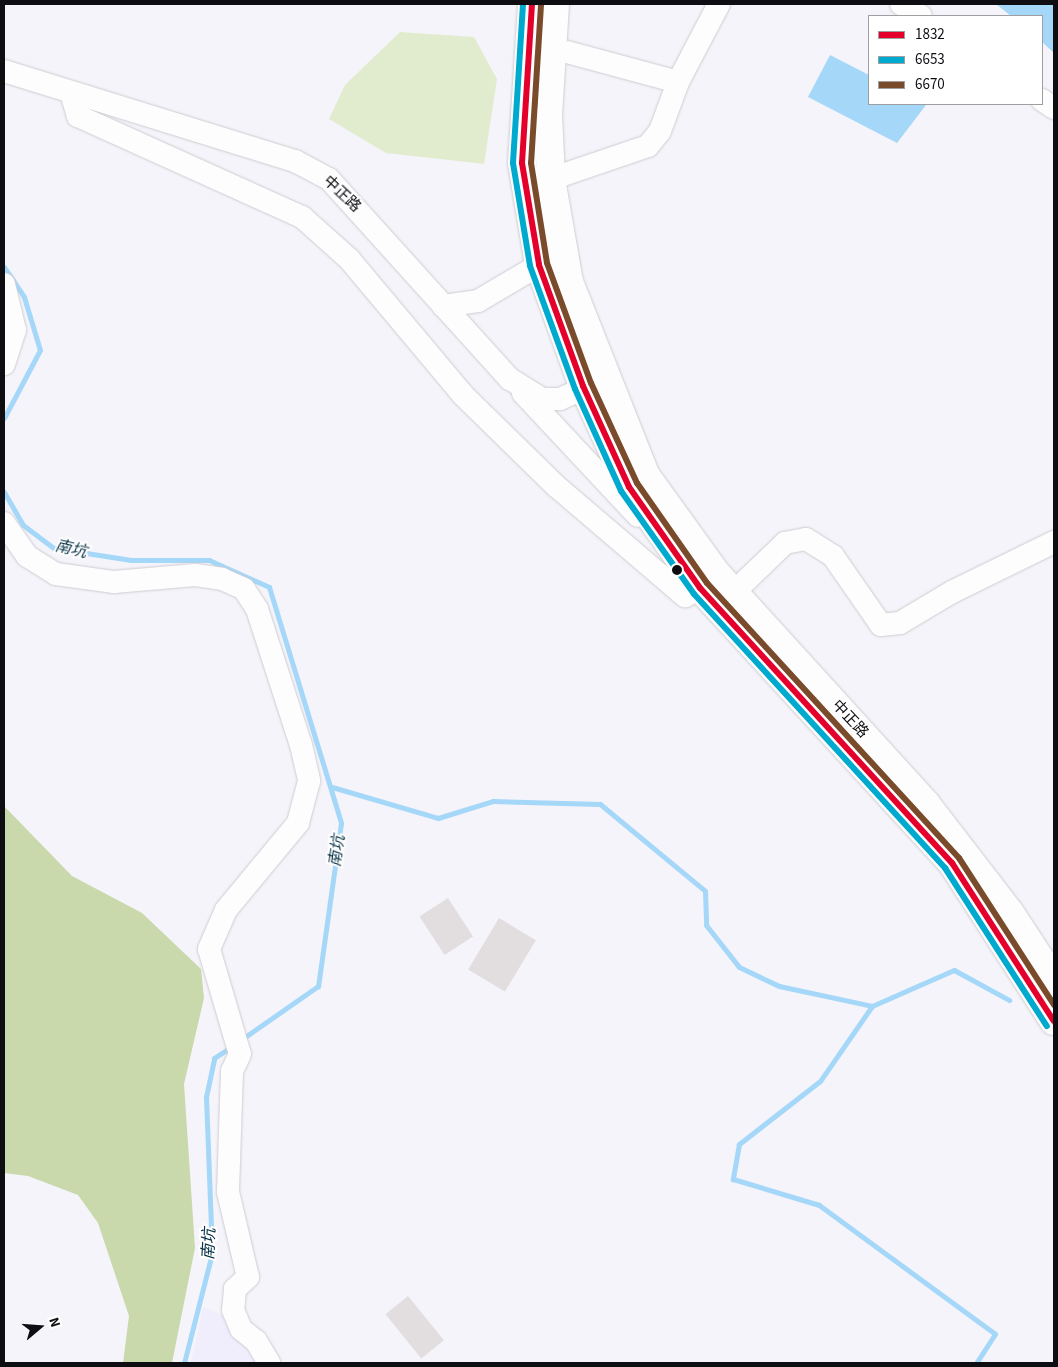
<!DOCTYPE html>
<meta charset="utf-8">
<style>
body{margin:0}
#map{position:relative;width:1058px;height:1367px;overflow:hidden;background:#f5f4fa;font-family:"Source Sans 3","Noto Sans TC",sans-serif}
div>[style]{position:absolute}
.built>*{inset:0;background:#f0edfc}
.green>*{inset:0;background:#e1ecce}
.forest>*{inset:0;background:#c9d9ab}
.water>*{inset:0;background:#a4d7f8}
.stream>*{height:5px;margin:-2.5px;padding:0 2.5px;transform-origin:2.5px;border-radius:2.5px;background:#a4d7f8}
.building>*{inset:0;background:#e2dedf;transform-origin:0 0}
.roads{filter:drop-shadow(0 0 1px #cdccd1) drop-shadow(0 0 1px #cdccd1)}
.minor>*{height:22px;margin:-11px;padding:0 11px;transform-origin:11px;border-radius:11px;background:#fefdfe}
.major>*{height:28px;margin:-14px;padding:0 14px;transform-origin:14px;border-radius:14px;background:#fefdfe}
.bus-1>*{height:6px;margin:-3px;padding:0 3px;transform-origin:3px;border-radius:3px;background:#e4002b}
.bus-2>*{height:6px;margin:-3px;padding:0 3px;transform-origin:3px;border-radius:3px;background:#00a9ce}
.bus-3>*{height:6px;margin:-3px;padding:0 3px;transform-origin:3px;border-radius:3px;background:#7a4b2a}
.dots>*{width:14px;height:14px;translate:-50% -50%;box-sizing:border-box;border:2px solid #fff;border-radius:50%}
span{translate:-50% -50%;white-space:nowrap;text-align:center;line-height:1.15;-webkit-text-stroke:4px #fff;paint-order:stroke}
.street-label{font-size:15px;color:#0e0d12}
.water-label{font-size:16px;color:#022e43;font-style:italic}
.frame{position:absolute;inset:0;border:5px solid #0e0d12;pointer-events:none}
.legend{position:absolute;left:868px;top:15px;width:175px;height:90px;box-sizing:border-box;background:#fff;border:1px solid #9f9ea0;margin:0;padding:6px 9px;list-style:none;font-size:15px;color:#0e0d12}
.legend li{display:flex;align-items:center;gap:10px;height:25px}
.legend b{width:25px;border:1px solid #9f9ea0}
.north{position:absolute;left:15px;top:1302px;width:50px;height:50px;-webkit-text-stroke:4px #fff;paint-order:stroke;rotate:72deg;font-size:14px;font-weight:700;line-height:20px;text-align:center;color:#0e0d12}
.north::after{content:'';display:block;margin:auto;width:18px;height:22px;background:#0e0d12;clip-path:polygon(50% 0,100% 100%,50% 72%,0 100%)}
</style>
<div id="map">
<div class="built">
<div style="clip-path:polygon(203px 1307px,227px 1317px,255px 1363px,191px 1363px)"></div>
</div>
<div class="green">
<div style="clip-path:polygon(400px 32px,474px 37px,497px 79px,484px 164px,386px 153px,329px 119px,345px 85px)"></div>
</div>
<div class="forest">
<div style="clip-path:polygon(4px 806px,72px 876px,142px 913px,201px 969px,204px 998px,184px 1084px,195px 1248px,172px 1363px,123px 1363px,129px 1316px,98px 1223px,78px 1195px,28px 1176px,4px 1173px)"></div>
</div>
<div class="water">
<div style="clip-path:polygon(996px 4px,1054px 4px,1054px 53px,1042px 42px,1042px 16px,1011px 16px)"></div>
<div style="clip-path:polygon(830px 55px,869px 75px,869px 104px,926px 105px,897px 143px,808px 97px)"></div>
</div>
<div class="stream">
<div style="left:4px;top:267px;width:36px;rotate:56deg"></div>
<div style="left:24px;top:297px;width:55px;rotate:73.2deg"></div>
<div style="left:40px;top:350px;width:77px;rotate:117.9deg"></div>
<div style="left:4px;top:492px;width:38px;rotate:60deg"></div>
<div style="left:23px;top:525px;width:39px;rotate:37deg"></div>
<div style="left:54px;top:548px;width:78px;rotate:8.9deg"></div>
<div style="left:131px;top:560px;width:78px"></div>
<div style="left:209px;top:560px;width:66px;rotate:24.2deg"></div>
<div style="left:269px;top:587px;width:247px;rotate:73deg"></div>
<div style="left:341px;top:823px;width:165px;rotate:98deg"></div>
<div style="left:318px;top:986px;width:93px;rotate:145.1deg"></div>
<div style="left:332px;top:787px;width:110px;rotate:16.3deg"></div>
<div style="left:438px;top:818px;width:58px;rotate:-17.2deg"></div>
<div style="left:493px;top:801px;width:107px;rotate:1.6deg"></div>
<div style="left:600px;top:804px;width:136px;rotate:39.6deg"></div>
<div style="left:705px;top:891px;width:34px;rotate:88deg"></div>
<div style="left:706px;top:925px;width:53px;rotate:51.8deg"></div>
<div style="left:739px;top:967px;width:44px;rotate:25.4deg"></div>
<div style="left:779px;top:986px;width:95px;rotate:12.1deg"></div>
<div style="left:872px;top:1006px;width:91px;rotate:124.7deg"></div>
<div style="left:820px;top:1081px;width:103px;rotate:142.1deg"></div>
<div style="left:739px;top:1144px;width:36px;rotate:100deg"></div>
<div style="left:733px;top:1179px;width:90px;rotate:16.8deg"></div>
<div style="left:819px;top:1205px;width:218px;rotate:36.2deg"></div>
<div style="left:995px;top:1334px;width:35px;rotate:123deg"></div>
<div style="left:872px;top:1006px;width:90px;rotate:-23.7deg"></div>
<div style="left:954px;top:970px;width:63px;rotate:28.6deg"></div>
<div style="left:184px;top:1363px;width:114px;rotate:-75.7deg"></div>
<div style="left:212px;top:1253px;width:156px;rotate:-92.2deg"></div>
<div style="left:206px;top:1097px;width:40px;rotate:-78deg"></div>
<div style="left:214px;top:1058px;width:20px;rotate:-33deg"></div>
</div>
<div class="building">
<div style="left:448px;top:898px;width:46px;height:34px;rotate:57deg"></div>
<div style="left:499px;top:918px;width:43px;height:60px;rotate:31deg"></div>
<div style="left:408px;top:1296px;width:57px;height:29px;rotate:51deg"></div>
</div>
<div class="roads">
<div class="minor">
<div style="left:901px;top:4px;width:23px;rotate:31deg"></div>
<div style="left:567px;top:52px;width:115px;rotate:15.1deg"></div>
<div style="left:4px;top:71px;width:305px;rotate:17.2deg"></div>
<div style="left:295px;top:161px;width:38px;rotate:28deg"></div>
<div style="left:329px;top:179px;width:270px;rotate:47.9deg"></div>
<div style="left:510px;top:379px;width:38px;rotate:32deg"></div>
<div style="left:542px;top:399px;width:18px"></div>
<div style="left:560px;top:399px;width:42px;rotate:-24.1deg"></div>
<div style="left:71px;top:93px;width:24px;rotate:73deg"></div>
<div style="left:78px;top:116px;width:246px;rotate:24.3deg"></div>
<div style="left:302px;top:217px;width:63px;rotate:41.8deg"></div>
<div style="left:349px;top:259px;width:177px;rotate:50deg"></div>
<div style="left:463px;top:395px;width:130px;rotate:44.4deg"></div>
<div style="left:556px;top:486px;width:170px;rotate:40.5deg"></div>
<div style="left:685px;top:596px;width:17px;rotate:-28deg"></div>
<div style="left:1042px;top:100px;width:14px;rotate:34deg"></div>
<div style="left:551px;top:179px;width:102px;rotate:-18.8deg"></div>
<div style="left:648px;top:146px;width:19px;rotate:-51deg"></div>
<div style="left:660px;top:131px;width:52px;rotate:-69.8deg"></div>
<div style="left:678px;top:82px;width:88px;rotate:-62.3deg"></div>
<div style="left:4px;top:284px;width:47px;rotate:76.6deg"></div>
<div style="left:15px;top:330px;width:36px;rotate:108deg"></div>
<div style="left:443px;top:306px;width:35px;rotate:-8deg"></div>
<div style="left:478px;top:301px;width:71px;rotate:-30.5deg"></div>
<div style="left:523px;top:393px;width:168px;rotate:46.9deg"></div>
<div style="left:4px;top:523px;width:40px;rotate:55.1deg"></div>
<div style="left:27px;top:556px;width:34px;rotate:32deg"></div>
<div style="left:56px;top:574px;width:59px;rotate:7.9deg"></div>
<div style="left:114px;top:582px;width:81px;rotate:-4.9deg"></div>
<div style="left:195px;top:575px;width:27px;rotate:8deg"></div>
<div style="left:222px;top:579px;width:24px;rotate:24deg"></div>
<div style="left:244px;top:589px;width:24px;rotate:57deg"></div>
<div style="left:257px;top:609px;width:143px;rotate:72.1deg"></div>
<div style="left:301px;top:745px;width:37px;rotate:77deg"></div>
<div style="left:309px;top:781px;width:43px;rotate:104.7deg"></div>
<div style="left:298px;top:823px;width:113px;rotate:129.6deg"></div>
<div style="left:226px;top:910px;width:43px;rotate:113.6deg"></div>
<div style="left:209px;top:949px;width:109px;rotate:73.6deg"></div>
<div style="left:240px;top:1054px;width:19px;rotate:115deg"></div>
<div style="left:232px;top:1071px;width:121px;rotate:91.9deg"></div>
<div style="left:228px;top:1192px;width:87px;rotate:76.8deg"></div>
<div style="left:248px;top:1277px;width:18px;rotate:137deg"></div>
<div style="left:235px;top:1289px;width:21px;rotate:95deg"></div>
<div style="left:233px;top:1310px;width:21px;rotate:67deg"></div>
<div style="left:241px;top:1329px;width:19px;rotate:39deg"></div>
<div style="left:256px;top:1341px;width:26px;rotate:59deg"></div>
<div style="left:733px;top:593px;width:72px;rotate:-43.9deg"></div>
<div style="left:785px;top:543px;width:21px;rotate:-11deg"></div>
<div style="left:806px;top:539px;width:32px;rotate:32deg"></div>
<div style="left:833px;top:556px;width:84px;rotate:55.2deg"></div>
<div style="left:881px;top:625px;width:19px;rotate:-6deg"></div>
<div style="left:900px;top:623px;width:61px;rotate:-30.8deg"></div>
<div style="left:952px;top:592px;width:114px;rotate:-26.1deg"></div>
</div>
<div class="major">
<div style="left:532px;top:4px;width:159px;rotate:93.6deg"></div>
<div style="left:522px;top:163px;width:103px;rotate:80.5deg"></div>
<div style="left:539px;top:265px;width:129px;rotate:70deg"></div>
<div style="left:583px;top:386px;width:111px;rotate:65.5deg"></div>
<div style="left:629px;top:487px;width:123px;rotate:54.9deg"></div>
<div style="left:700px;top:588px;width:373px;rotate:47.5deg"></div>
<div style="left:952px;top:863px;width:188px;rotate:57.2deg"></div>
<div style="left:555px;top:4px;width:111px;rotate:93.6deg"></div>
<div style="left:548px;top:115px;width:64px;rotate:87.3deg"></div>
<div style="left:551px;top:179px;width:105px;rotate:80.1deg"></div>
<div style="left:569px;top:282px;width:209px;rotate:68.4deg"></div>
<div style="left:646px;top:476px;width:120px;rotate:54.2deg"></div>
<div style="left:716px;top:573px;width:312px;rotate:47.7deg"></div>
<div style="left:926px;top:804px;width:138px;rotate:52.4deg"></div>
<div style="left:1010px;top:913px;width:80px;rotate:56.7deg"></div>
</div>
</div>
<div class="bus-1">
<div style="left:532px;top:4px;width:159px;rotate:93.6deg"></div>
<div style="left:522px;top:163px;width:103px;rotate:80.5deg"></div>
<div style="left:539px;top:265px;width:129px;rotate:70deg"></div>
<div style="left:583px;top:386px;width:111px;rotate:65.5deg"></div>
<div style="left:629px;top:487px;width:123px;rotate:54.9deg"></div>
<div style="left:700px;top:588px;width:373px;rotate:47.5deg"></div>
<div style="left:952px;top:863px;width:188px;rotate:57.2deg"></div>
</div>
<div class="bus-2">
<div style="left:523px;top:4px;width:159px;rotate:93.6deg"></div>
<div style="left:513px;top:163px;width:104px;rotate:80.6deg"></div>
<div style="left:530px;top:266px;width:131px;rotate:69.9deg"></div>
<div style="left:575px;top:389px;width:112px;rotate:65.7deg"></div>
<div style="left:621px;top:491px;width:126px;rotate:54.7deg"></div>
<div style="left:694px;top:594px;width:372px;rotate:47.5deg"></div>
<div style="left:945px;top:868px;width:188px;rotate:57.2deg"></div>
</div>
<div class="bus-3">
<div style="left:541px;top:5px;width:158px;rotate:93.6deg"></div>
<div style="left:531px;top:163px;width:101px;rotate:80.9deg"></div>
<div style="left:547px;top:263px;width:128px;rotate:69.9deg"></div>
<div style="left:591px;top:383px;width:110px;rotate:65.3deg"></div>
<div style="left:637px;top:483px;width:122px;rotate:55deg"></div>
<div style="left:707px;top:583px;width:373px;rotate:47.5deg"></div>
<div style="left:959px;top:858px;width:175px;rotate:57.1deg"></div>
</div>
<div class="dots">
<div style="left:677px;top:570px;background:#0e0d12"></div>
</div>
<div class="street-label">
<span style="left:342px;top:194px;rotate:43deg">中正路</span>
<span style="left:850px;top:719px;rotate:47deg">中正路</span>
</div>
<div class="water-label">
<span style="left:71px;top:549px;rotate:13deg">南坑</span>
<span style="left:337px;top:851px;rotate:-82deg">南坑</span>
<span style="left:209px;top:1244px;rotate:-87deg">南坑</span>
</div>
<div class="frame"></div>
<ul class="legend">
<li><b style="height:6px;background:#e4002b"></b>1832</li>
<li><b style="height:6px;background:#00a9ce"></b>6653</li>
<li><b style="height:6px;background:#7a4b2a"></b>6670</li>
</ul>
<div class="north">N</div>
</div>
